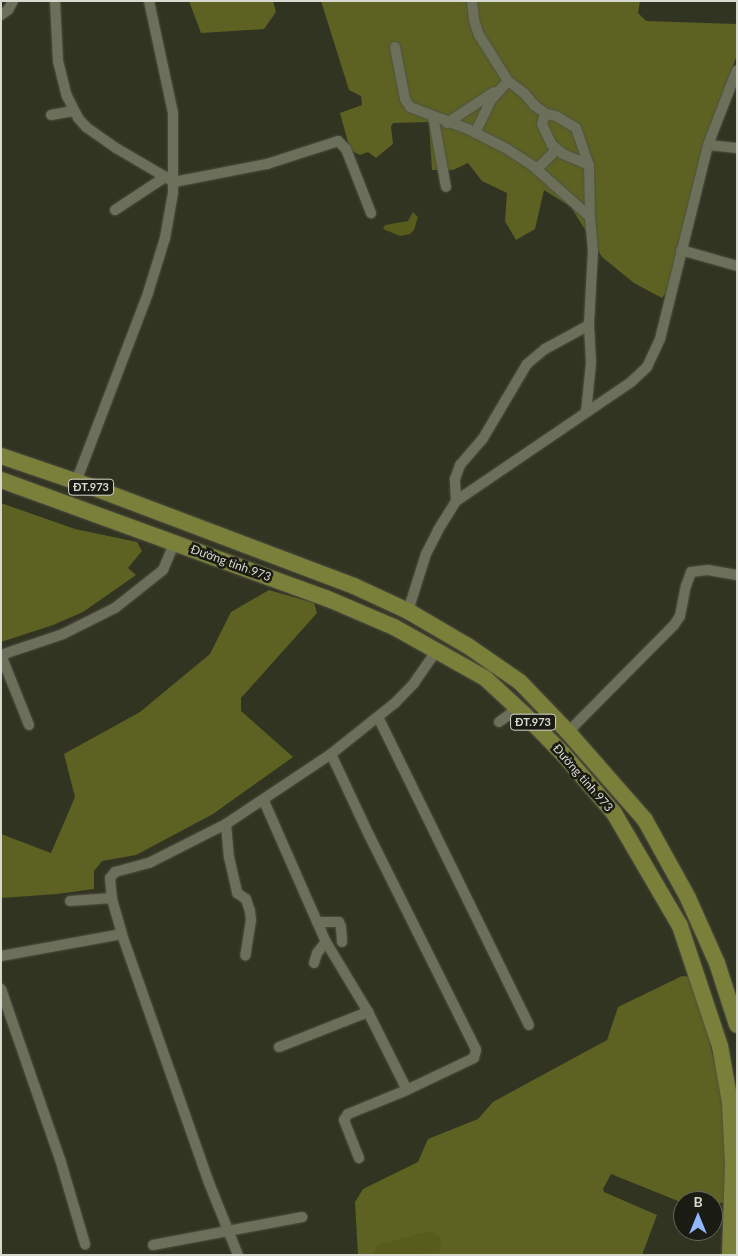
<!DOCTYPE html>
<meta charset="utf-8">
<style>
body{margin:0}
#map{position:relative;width:738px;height:1256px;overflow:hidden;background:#323422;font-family:Lato,sans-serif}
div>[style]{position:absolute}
.forest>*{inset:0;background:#5d6223}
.water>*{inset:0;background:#575b1b}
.roads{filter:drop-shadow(0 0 1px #4f5041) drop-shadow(0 0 1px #4f5041)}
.minor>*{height:10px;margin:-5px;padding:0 5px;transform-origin:5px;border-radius:5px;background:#6c6f5a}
.primary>*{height:16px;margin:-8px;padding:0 8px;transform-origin:8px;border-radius:8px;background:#7a7f3a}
span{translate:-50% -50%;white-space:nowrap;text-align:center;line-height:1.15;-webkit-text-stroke:5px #1a1b13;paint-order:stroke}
.shield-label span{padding:1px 4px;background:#1a1b13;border:1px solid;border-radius:4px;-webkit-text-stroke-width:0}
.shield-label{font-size:11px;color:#d8dacf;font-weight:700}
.street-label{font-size:12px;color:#d8dacf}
.frame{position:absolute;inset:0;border:2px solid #d8dacf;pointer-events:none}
.north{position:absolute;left:673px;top:1191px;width:50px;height:50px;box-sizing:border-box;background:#1a1b13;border:1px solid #66675e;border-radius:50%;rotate:0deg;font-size:14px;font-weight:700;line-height:20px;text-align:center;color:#d8dacf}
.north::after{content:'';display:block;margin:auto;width:18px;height:22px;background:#93b7fd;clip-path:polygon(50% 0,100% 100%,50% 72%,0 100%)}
</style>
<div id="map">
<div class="forest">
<div style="clip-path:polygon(189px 1px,273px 1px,276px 12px,264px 29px,201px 33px)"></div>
<div style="clip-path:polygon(321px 1px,640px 1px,638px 13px,646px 21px,736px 24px,737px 55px,704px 144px,667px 292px,662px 298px,634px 283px,602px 257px,571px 207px,544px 190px,535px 229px,516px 240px,505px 221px,507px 193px,482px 181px,468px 163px,453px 170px,432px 170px,429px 122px,393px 123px,391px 127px,393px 144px,376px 158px,368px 152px,360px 155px,350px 150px,340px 113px,362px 105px,361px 96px,349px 90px)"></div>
<div style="clip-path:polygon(1px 503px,75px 529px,137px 542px,142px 551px,128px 568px,136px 575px,83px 612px,53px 625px,1px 642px)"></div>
<div style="clip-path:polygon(269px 590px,314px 603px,317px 613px,241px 698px,241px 711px,293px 757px,213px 814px,136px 855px,102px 861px,94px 871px,94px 889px,57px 894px,1px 898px,1px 834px,51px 853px,75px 797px,64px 754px,140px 712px,210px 654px,231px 612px)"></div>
<div style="clip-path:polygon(682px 976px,693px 977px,728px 1115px,728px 1202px,713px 1204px,713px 1201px,683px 1201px,683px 1203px,611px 1174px,603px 1189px,604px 1192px,657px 1215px,642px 1255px,358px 1255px,355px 1202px,363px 1189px,418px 1162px,428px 1139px,478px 1119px,493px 1102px,607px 1040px,618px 1007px)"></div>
</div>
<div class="water">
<div style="clip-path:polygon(413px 212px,418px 217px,414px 230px,410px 234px,400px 236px,383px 229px,385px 225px,408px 221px)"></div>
<div style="clip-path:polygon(431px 1231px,441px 1238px,440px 1251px,438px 1253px,373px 1255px,377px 1245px)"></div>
</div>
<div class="roads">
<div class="minor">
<div style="left:55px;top:1px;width:60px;rotate:87.1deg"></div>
<div style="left:58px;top:61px;width:36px;rotate:76deg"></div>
<div style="left:67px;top:96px;width:25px;rotate:63deg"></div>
<div style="left:78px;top:118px;width:12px;rotate:48deg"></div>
<div style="left:86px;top:127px;width:37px;rotate:35deg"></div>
<div style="left:116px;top:148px;width:67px;rotate:30.4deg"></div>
<div style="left:174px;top:182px;width:95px;rotate:-11deg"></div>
<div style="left:267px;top:164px;width:75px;rotate:-17.9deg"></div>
<div style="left:338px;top:141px;width:11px;rotate:45deg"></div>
<div style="left:346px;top:149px;width:69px;rotate:68.7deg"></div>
<div style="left:472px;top:1px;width:19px;rotate:84deg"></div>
<div style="left:474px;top:20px;width:16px;rotate:72deg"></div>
<div style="left:479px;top:35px;width:54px;rotate:57.8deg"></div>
<div style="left:508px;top:81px;width:20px;rotate:37deg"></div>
<div style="left:524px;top:93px;width:16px;rotate:50deg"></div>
<div style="left:534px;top:105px;width:15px;rotate:37deg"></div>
<div style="left:546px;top:114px;width:10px;rotate:11deg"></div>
<div style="left:556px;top:116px;width:23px;rotate:31deg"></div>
<div style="left:576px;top:128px;width:39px;rotate:71deg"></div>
<div style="left:589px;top:165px;width:52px;rotate:88.9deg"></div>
<div style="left:1px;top:15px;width:9px;rotate:-36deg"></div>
<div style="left:8px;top:10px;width:10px;rotate:-61deg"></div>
<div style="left:395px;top:47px;width:53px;rotate:79.1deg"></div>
<div style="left:405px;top:99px;width:9px;rotate:58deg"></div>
<div style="left:410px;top:107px;width:62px;rotate:20.8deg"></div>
<div style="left:468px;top:129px;width:44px;rotate:27.1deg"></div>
<div style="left:507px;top:149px;width:31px;rotate:33deg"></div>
<div style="left:533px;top:166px;width:76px;rotate:41.8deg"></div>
<div style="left:590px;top:217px;width:33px;rotate:85deg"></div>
<div style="left:593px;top:250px;width:75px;rotate:93.1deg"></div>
<div style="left:589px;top:325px;width:38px;rotate:87deg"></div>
<div style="left:591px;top:363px;width:49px;rotate:95.8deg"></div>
<div style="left:545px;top:113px;width:11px;rotate:105deg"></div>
<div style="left:542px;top:124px;width:23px;rotate:65deg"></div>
<div style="left:552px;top:145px;width:14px;rotate:39deg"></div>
<div style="left:563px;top:154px;width:28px;rotate:23deg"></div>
<div style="left:51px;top:115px;width:23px;rotate:-10deg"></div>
<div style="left:433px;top:116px;width:72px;rotate:79.6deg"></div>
<div style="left:447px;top:123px;width:56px;rotate:-33.4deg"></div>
<div style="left:475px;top:133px;width:37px;rotate:-64deg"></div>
<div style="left:491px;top:100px;width:25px;rotate:-48deg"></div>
<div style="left:708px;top:145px;width:29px;rotate:6deg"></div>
<div style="left:537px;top:169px;width:28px;rotate:-45deg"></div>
<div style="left:115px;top:210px;width:60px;rotate:-33.4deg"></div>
<div style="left:681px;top:250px;width:58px;rotate:15.9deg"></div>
<div style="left:76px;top:482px;width:202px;rotate:-69.1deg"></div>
<div style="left:148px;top:293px;width:58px;rotate:-72.8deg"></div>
<div style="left:165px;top:238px;width:46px;rotate:-79.9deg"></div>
<div style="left:173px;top:193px;width:80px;rotate:-90deg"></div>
<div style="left:173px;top:113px;width:115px;rotate:-102.1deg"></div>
<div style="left:456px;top:501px;width:22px;rotate:-93deg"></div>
<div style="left:455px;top:479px;width:15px;rotate:-70deg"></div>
<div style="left:460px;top:465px;width:33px;rotate:-49deg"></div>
<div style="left:482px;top:440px;width:88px;rotate:-59.4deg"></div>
<div style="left:527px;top:364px;width:23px;rotate:-40deg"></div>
<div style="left:545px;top:349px;width:50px;rotate:-28.6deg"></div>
<div style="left:408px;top:611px;width:60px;rotate:-72.5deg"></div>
<div style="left:426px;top:554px;width:27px;rotate:-63deg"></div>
<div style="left:438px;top:530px;width:34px;rotate:-58deg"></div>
<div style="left:456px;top:501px;width:212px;rotate:-34.2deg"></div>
<div style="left:631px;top:382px;width:22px;rotate:-43deg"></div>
<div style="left:647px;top:367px;width:31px;rotate:-65deg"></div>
<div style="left:660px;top:339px;width:200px;rotate:-76.1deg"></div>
<div style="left:708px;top:145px;width:80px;rotate:-68.9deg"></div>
<div style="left:378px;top:717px;width:343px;rotate:63.9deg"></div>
<div style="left:499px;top:722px;width:24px;rotate:-36deg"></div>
<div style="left:29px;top:725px;width:75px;rotate:-111.8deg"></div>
<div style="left:1px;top:655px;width:65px;rotate:-18.7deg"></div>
<div style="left:63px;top:634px;width:58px;rotate:-26.6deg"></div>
<div style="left:115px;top:608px;width:61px;rotate:-38.4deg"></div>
<div style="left:163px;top:570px;width:30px;rotate:-67deg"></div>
<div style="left:568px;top:732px;width:151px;rotate:-45.3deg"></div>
<div style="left:674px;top:625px;width:11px;rotate:-56deg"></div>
<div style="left:680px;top:616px;width:31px;rotate:-79deg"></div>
<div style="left:686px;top:586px;width:15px;rotate:-70deg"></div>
<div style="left:691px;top:572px;width:17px;rotate:-7deg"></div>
<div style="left:708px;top:570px;width:29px;rotate:10deg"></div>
<div style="left:331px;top:754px;width:89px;rotate:64.9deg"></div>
<div style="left:369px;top:835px;width:240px;rotate:63.5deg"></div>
<div style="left:476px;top:1050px;width:8px;rotate:104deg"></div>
<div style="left:474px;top:1058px;width:74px;rotate:154.5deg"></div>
<div style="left:407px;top:1090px;width:64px;rotate:157.9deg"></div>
<div style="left:348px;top:1114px;width:7px;rotate:124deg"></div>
<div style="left:344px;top:1120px;width:41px;rotate:68.5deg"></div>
<div style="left:264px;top:801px;width:154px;rotate:66.3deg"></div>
<div style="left:326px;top:942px;width:82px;rotate:59deg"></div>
<div style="left:368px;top:1012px;width:87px;rotate:63.4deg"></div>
<div style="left:226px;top:824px;width:33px;rotate:85deg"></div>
<div style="left:229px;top:857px;width:37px;rotate:77deg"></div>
<div style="left:237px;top:893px;width:11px;rotate:34deg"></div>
<div style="left:246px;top:899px;width:13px;rotate:72deg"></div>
<div style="left:250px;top:911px;width:9px;rotate:84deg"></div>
<div style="left:251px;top:920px;width:36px;rotate:99deg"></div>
<div style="left:70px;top:901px;width:42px;rotate:-4.1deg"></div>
<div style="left:317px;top:922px;width:22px"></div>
<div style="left:339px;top:922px;width:5px;rotate:68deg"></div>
<div style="left:341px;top:927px;width:15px;rotate:86deg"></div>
<div style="left:1px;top:956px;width:123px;rotate:-10.3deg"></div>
<div style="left:314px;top:963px;width:10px;rotate:-73deg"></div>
<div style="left:317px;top:953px;width:14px;rotate:-51deg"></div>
<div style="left:1px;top:989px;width:180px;rotate:70.9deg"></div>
<div style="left:60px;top:1159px;width:89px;rotate:73.6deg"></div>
<div style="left:279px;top:1047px;width:96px;rotate:-21.5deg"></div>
<div style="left:153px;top:1245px;width:152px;rotate:-10.6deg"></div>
<div style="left:238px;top:1255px;width:78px;rotate:-111.9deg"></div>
<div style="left:209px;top:1183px;width:264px;rotate:-109.3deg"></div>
<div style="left:122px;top:934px;width:37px;rotate:-106deg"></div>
<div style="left:112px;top:898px;width:20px;rotate:-96deg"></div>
<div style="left:110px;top:878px;width:8px;rotate:-50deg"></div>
<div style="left:115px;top:872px;width:35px;rotate:-15deg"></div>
<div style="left:149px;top:863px;width:86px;rotate:-26.9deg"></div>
<div style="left:226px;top:824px;width:126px;rotate:-33.7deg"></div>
<div style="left:331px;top:754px;width:82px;rotate:-38.6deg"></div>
<div style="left:395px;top:703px;width:28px;rotate:-46deg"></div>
<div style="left:414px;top:683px;width:40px;rotate:-55.1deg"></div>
</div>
<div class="primary">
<div style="left:1px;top:456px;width:96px;rotate:18.8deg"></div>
<div style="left:92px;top:487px;width:280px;rotate:20.7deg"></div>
<div style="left:354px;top:586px;width:60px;rotate:24.8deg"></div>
<div style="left:408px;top:611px;width:69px;rotate:30.3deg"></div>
<div style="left:468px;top:646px;width:63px;rotate:34.7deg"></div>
<div style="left:520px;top:682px;width:69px;rotate:46.2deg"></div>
<div style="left:568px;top:732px;width:117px;rotate:48.8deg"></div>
<div style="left:645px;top:820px;width:89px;rotate:61.1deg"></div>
<div style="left:688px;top:898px;width:71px;rotate:66deg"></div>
<div style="left:717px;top:963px;width:65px;rotate:72.1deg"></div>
<div style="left:1px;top:480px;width:346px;rotate:20deg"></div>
<div style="left:326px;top:598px;width:74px;rotate:23.1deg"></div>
<div style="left:394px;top:627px;width:104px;rotate:29.3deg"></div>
<div style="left:485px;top:678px;width:54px;rotate:42.8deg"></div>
<div style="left:525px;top:715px;width:54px;rotate:45.7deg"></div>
<div style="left:563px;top:754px;width:78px;rotate:49.2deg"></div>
<div style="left:614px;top:813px;width:131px;rotate:59.7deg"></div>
<div style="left:680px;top:926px;width:126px;rotate:71.6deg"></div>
<div style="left:720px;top:1046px;width:57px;rotate:79.9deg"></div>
<div style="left:730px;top:1102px;width:63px;rotate:87.3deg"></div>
<div style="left:733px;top:1165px;width:90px;rotate:91.9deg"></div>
</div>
</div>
<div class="shield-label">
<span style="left:91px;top:487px">ĐT.973</span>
<span style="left:533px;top:722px">ĐT.973</span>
</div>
<div class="street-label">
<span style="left:231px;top:563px;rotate:20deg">Đường tỉnh 973</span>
<span style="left:583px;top:778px;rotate:49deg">Đường tỉnh 973</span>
</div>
<div class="frame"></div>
<div class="north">B</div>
</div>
